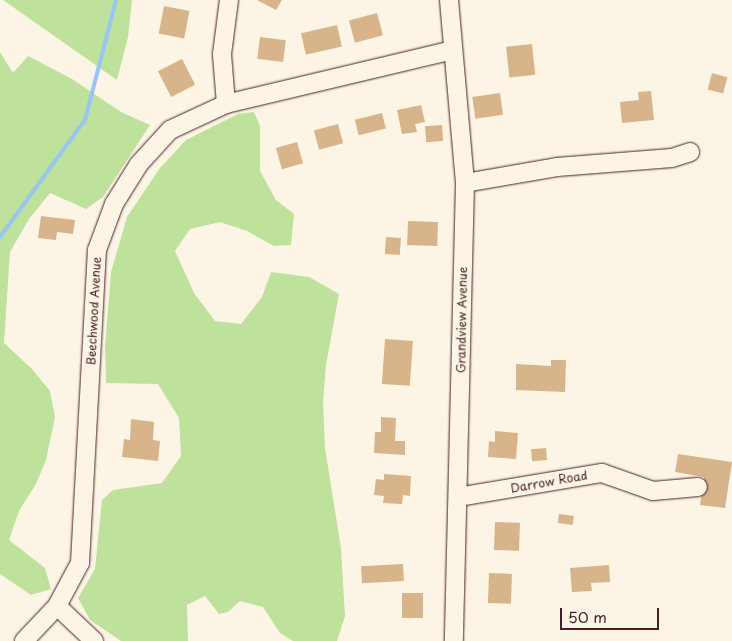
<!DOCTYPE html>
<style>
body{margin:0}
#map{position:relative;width:732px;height:641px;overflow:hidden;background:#fcf5e5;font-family:"Playpen Sans",sans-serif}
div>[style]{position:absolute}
.green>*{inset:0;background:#bee19b}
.stream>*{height:4px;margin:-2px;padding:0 2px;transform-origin:2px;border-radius:2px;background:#99c5f3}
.building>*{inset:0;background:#d8b48a;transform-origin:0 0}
.roads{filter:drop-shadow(0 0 1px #4a1f2b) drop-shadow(0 0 1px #4a1f2b)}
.minor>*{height:18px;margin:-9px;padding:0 9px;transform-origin:9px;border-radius:9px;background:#fcf5e5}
span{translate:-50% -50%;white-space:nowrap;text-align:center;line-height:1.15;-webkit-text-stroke:4px #fcf5e5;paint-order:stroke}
.street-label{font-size:12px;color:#4a1f2b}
.scale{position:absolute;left:560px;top:608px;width:99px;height:22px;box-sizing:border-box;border:2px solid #4a1f2b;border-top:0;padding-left:6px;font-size:15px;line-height:18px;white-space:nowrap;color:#4a1f2b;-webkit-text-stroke:4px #fcf5e5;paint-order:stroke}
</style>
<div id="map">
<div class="green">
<div style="clip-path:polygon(3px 0,132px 0,128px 37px,117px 80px)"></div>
<div style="clip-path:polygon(0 52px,13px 73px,28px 56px,72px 79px,121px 112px,150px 125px,103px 197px,86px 209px,50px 193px,29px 219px,10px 252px,4px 343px,32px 369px,50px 391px,55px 417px,46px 460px,36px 484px,19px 511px,9px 540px,45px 568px,51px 589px,31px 595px,0 574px)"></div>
<div style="clip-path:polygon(254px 112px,260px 126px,260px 171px,276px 200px,294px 214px,291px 245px,274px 246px,247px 231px,220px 222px,190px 229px,175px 251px,194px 293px,215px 321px,241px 324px,262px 297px,271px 272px,309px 277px,339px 294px,326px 365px,323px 402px,325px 448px,341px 548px,345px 616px,337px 641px,293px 641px,280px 633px,263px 607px,240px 601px,228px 612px,219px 614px,205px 596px,187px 605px,188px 641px,121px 641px,90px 620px,78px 598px,95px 569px,102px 500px,113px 490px,162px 483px,181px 456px,179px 418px,158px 384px,106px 383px,105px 347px,111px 272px,127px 217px,160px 168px,186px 140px,238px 114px)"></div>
</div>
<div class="stream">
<div style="left:0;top:237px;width:145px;rotate:-54deg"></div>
<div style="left:85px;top:120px;width:124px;rotate:-75.5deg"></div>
</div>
<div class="building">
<div style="clip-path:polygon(257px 0,282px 0,276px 10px)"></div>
<div style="left:164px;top:6px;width:26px;height:28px;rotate:11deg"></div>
<div style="left:377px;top:13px;width:23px;height:29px;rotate:75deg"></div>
<div style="left:337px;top:25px;width:22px;height:37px;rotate:77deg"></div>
<div style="left:260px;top:37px;width:26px;height:22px;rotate:7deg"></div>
<div style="left:532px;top:44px;width:31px;height:26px;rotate:84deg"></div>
<div style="left:182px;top:59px;width:29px;height:27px;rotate:63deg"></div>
<div style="left:712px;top:73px;width:16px;height:17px;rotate:15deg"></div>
<div style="clip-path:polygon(651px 91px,654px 120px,622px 123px,620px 102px,639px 100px,638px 92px)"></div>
<div style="left:500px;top:93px;width:22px;height:28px;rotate:82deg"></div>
<div style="clip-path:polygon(421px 105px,425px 122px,415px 124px,417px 132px,402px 134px,397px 110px)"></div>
<div style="left:382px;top:113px;width:16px;height:28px;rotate:76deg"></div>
<div style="left:338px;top:124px;width:20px;height:25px;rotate:75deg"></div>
<div style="left:442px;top:125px;width:16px;height:17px;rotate:86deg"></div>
<div style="left:297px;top:142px;width:22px;height:22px;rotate:74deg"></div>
<div style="clip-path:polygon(41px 216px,75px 220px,73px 234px,57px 232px,56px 240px,38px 238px)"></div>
<div style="left:408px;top:221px;width:30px;height:24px;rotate:2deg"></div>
<div style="left:386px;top:237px;width:15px;height:17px;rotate:4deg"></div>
<div style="left:385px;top:339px;width:28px;height:45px;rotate:4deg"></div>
<div style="clip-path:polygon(551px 360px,566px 360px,565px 392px,516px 390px,516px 364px,551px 366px)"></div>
<div style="clip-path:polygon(381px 417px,396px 418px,395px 441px,405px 441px,405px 455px,374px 453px,375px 432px,381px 432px)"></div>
<div style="clip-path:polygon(131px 419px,154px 422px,153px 440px,160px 441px,158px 461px,122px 457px,124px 439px,130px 440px)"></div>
<div style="clip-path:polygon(495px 431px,518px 433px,516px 459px,488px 457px,489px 441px,495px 442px)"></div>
<div style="left:546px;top:448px;width:12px;height:15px;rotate:85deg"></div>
<div style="clip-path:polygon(678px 454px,732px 462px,725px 508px,700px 505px,704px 477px,675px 472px)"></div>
<div style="clip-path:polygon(384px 474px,411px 476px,410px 496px,403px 495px,402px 504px,383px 503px,384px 496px,374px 495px,376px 479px,384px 480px)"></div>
<div style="left:559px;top:514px;width:15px;height:9px;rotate:8deg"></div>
<div style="left:495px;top:522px;width:25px;height:28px;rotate:2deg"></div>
<div style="left:403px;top:564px;width:17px;height:42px;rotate:87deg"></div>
<div style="clip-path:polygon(609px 565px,610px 582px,591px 583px,592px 591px,572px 592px,570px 568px)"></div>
<div style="left:489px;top:573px;width:23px;height:30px;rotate:2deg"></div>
<div style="left:402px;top:593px;width:21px;height:25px"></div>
</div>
<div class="roads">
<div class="minor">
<div style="left:449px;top:0;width:184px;rotate:85deg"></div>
<div style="left:465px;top:183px;width:458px;rotate:91.4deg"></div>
<div style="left:226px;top:104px;width:50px;rotate:-94.6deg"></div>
<div style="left:222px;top:54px;width:54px;rotate:-82.6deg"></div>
<div style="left:465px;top:183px;width:93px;rotate:-9.9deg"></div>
<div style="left:557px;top:167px;width:115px;rotate:-4.5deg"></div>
<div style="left:672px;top:158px;width:19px;rotate:-18deg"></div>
<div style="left:458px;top:497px;width:146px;rotate:-9.5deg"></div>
<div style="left:602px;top:473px;width:54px;rotate:19.4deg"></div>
<div style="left:653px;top:491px;width:45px;rotate:-5.1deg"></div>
<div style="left:57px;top:606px;width:51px;rotate:43.4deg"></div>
<div style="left:24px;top:641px;width:48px;rotate:-46.7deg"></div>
<div style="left:57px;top:606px;width:49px;rotate:-61.9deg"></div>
<div style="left:80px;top:563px;width:313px;rotate:-86.9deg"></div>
<div style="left:97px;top:250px;width:49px;rotate:-69.7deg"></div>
<div style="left:114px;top:204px;width:47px;rotate:-58deg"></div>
<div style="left:139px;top:164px;width:46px;rotate:-47.6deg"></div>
<div style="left:170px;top:130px;width:62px;rotate:-24.9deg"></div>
<div style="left:226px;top:104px;width:233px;rotate:-13.4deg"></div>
</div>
</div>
<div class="street-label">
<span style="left:94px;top:311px;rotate:-87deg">Beechwood Avenue</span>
<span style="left:462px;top:320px;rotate:-89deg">Grandview Avenue</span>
<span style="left:549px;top:482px;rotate:-10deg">Darrow Road</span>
</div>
<div class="scale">50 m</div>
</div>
